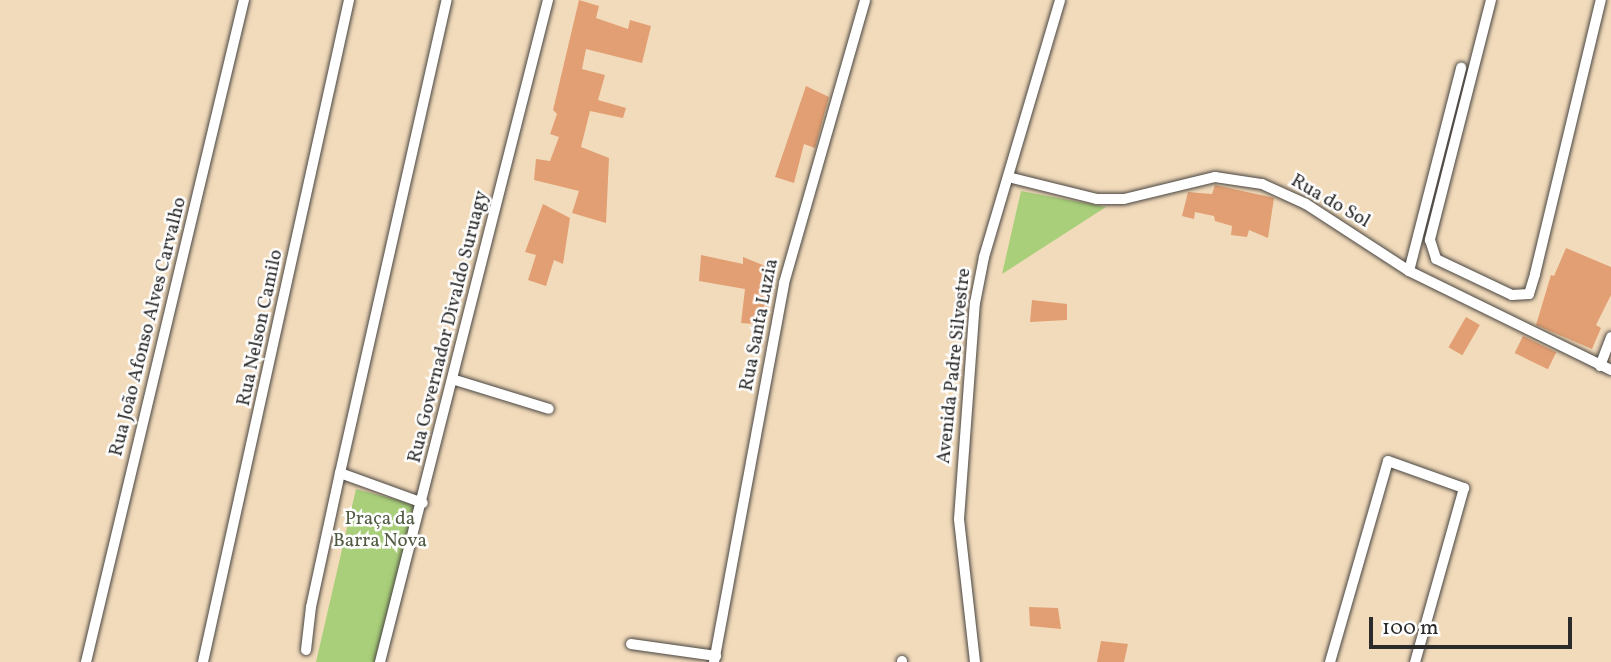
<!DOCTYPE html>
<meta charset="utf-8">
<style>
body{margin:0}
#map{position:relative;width:1611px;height:662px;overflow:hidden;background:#f2dbbb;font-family:Vollkorn,serif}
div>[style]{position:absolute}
.green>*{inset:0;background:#a9cf7a}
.building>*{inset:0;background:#e29f73;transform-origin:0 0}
.roads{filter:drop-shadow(0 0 2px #494541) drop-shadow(0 0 2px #494541)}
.street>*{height:10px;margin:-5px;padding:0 5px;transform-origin:5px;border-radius:5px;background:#fff}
span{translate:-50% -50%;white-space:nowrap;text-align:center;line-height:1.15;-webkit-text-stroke:5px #fff;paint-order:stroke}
.street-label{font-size:19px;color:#2b2b2b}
.park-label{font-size:19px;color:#515c43}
.scale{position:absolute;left:1369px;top:617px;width:203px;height:32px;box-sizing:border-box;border:4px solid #2b2b2b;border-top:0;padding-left:9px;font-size:21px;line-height:24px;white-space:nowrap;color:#2b2b2b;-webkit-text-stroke:5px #fff;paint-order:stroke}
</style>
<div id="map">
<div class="green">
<div style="clip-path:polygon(1021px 191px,1106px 207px,1002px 274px)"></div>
<div style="clip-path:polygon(356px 489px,420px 506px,379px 662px,316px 662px)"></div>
</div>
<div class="building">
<div style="clip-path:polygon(579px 0,599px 6px,596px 18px,628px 29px,630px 20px,651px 26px,642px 63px,586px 49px,582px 69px,605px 75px,598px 100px,626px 108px,623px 118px,590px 111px,581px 147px,609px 158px,606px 223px,572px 213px,579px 191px,534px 180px,536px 159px,550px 161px,559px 137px,550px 134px,557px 114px,553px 110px)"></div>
<div style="clip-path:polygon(806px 86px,829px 97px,815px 148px,804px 144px,794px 183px,775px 177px)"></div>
<div style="clip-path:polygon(1215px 185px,1274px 198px,1268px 238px,1249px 230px,1247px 237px,1231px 235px,1232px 226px,1215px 221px,1214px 216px,1195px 212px,1194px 219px,1182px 216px,1188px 192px,1212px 194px)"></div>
<div style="clip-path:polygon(543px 204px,570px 218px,563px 264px,554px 260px,546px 286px,528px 280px,536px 255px,525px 252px)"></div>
<div style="clip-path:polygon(1566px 248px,1611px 267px,1611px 295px,1596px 325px,1601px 328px,1592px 349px,1536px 325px,1551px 275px,1554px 276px)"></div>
<div style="clip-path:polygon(701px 255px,743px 264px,743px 257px,775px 270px,766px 325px,741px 323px,745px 289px,699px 281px)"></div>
<div style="clip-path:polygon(1032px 300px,1067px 304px,1067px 320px,1030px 322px)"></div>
<div style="left:1466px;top:317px;width:16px;height:35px;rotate:30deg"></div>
<div style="left:1523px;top:336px;width:37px;height:19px;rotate:26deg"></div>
<div style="clip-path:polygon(1029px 607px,1058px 608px,1061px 629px,1030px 626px)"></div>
<div style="clip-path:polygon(1101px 641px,1128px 644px,1124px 662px,1097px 662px)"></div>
</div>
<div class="roads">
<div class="street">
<div style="left:1491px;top:0;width:248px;rotate:104.3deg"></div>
<div style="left:1430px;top:240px;width:20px;rotate:72deg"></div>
<div style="left:1436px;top:259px;width:84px;rotate:25.3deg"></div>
<div style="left:1512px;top:295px;width:17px;rotate:-3deg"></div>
<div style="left:1529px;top:294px;width:21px;rotate:-73deg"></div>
<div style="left:1535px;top:274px;width:282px;rotate:-76.5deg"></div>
<div style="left:1008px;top:177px;width:92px;rotate:13.9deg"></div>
<div style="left:1097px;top:199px;width:27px"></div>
<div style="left:1124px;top:199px;width:94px;rotate:-13.6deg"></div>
<div style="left:1215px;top:177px;width:48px;rotate:8.5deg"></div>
<div style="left:1262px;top:184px;width:48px;rotate:24.4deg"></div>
<div style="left:1306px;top:204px;width:123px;rotate:33deg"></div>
<div style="left:1409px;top:271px;width:225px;rotate:26.1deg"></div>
<div style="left:1409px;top:271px;width:210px;rotate:-75.6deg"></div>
<div style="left:1600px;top:366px;width:31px;rotate:-69deg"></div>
<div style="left:455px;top:380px;width:98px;rotate:17.1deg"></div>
<div style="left:340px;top:473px;width:88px;rotate:19.9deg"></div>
<div style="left:631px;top:644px;width:86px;rotate:8deg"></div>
<div style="left:306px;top:650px;width:43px;rotate:-83.4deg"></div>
<div style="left:311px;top:607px;width:137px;rotate:-77.8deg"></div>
<div style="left:340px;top:473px;width:485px;rotate:-77.3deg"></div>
<div style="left:86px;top:662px;width:681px;rotate:-76.58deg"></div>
<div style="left:203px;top:662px;width:678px;rotate:-77.56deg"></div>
<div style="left:380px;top:662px;width:683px;rotate:-75.76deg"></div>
<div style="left:714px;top:662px;width:385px;rotate:-79.5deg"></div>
<div style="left:784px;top:283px;width:294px;rotate:-74deg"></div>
<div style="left:902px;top:662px;width:1px;rotate:-90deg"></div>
<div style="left:975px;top:662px;width:144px;rotate:-96.4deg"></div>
<div style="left:959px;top:519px;width:217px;rotate:-85.8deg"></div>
<div style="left:975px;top:303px;width:47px;rotate:-78.9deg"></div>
<div style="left:984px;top:257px;width:268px;rotate:-73.5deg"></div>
<div style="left:1330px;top:662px;width:209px;rotate:-73.9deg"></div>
<div style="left:1388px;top:461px;width:81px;rotate:19.6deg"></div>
<div style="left:1464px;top:488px;width:181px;rotate:105.7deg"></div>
</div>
</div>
<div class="street-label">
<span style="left:1330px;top:202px;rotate:30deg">Rua do Sol</span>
<span style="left:760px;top:325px;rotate:-79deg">Rua Santa Luzia</span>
<span style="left:149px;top:327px;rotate:-76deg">Rua João Afonso Alves Carvalho</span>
<span style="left:449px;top:327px;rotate:-76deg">Rua Governador Divaldo Suruagy</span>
<span style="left:261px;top:328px;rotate:-78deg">Rua Nelson Camilo</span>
<span style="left:955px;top:366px;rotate:-84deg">Avenida Padre Silvestre</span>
</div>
<div class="park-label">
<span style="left:380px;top:531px">Praça da<br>Barra Nova</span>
</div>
<div class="scale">100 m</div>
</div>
